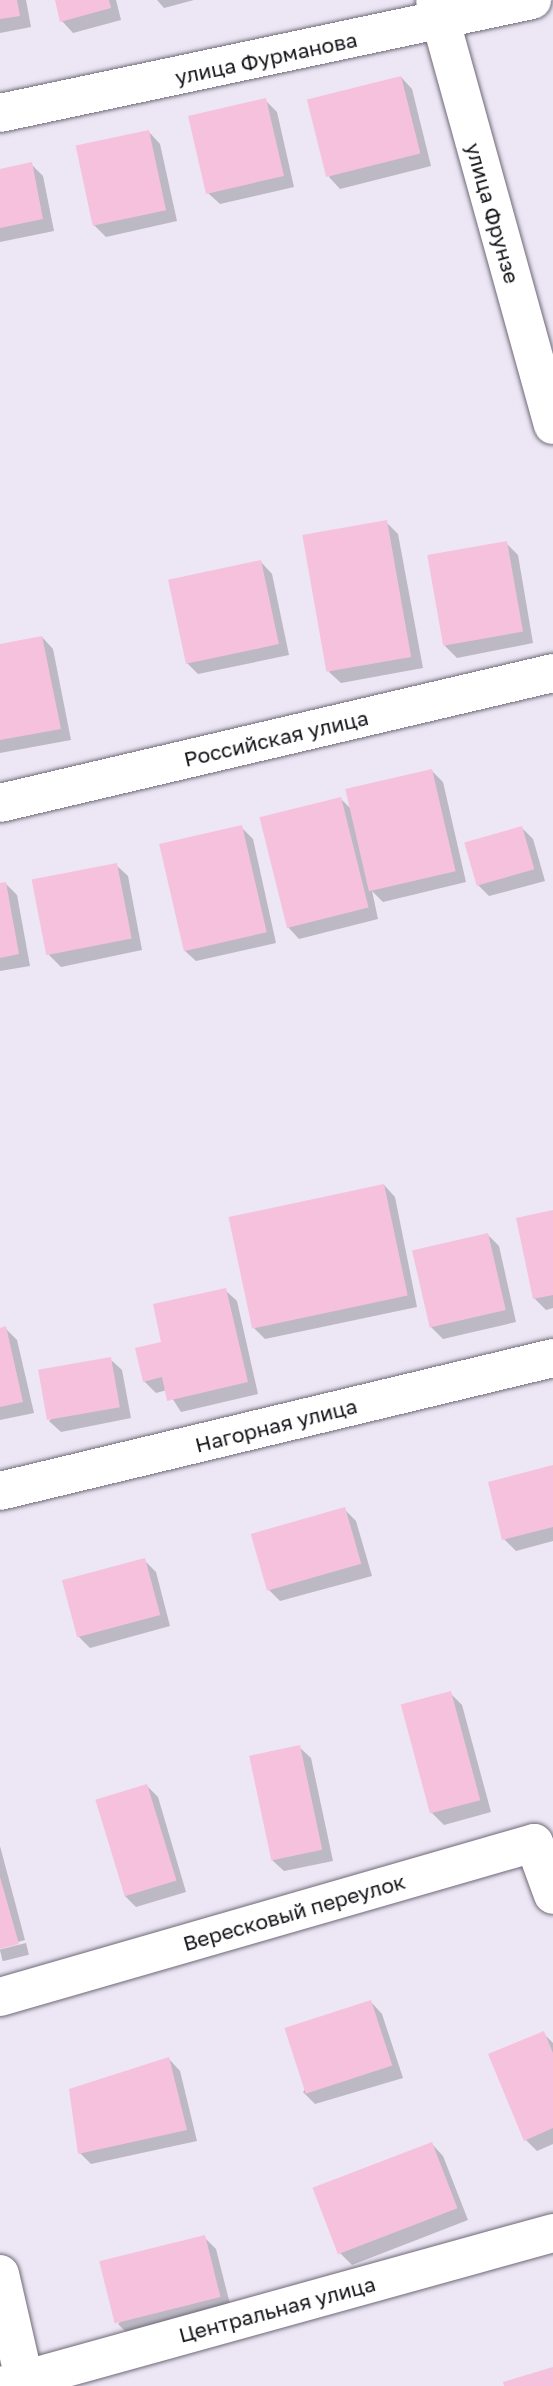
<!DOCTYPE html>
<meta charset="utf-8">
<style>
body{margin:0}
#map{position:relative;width:553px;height:2386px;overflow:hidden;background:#ece6f5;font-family:"Golos Text",sans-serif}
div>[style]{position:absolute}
.shadow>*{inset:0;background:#0003;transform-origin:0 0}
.building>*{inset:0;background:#f6c1dd;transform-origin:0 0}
.roads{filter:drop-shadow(0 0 2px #6f6977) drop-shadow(0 0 2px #6f6977)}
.minor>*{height:38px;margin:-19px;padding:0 19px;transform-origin:19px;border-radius:19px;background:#fff}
span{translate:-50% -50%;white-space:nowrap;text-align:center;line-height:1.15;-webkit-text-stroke:6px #fff;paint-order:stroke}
.street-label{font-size:21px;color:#151318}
</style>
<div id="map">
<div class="shadow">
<div style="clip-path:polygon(0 0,26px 0,31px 27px,0 33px)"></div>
<div style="clip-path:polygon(56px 0,116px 0,121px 20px,73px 33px,62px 21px)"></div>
<div style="clip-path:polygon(157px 0,194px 0,164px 8px)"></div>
<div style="clip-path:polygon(401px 77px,412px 89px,431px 166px,340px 189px,329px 177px)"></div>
<div style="clip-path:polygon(265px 100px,277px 112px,294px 187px,220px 204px,208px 193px)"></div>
<div style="clip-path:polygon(149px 132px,160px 144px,177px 221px,106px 237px,94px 225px)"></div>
<div style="clip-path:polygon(31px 164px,43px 176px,54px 231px,0 242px,0 171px)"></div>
<div style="clip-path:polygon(386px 522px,398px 534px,423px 668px,341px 683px,329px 672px)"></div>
<div style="clip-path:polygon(506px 543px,518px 555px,533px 643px,457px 658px,445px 646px)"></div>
<div style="clip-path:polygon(261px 562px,272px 574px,289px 655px,198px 674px,186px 662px)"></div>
<div style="clip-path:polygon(42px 637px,53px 649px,71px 740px,0 753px,0 646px)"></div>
<div style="clip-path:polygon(432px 771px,443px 782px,466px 882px,383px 902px,372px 891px,378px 919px,299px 939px,288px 927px,341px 799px,352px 810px)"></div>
<div style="clip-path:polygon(241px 827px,253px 839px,276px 943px,196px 961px,184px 950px)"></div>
<div style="clip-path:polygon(522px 828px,533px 839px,545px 881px,489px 896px,478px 885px)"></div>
<div style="clip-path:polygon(116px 865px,128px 876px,142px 950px,61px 967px,49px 955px)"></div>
<div style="clip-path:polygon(5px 883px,17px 895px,30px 966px,0 971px,0 884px)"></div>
<div style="clip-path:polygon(384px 1185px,395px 1197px,417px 1307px,265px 1339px,253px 1327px)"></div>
<div style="clip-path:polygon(553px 1212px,553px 1308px,546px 1310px,534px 1298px)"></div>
<div style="clip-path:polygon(488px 1235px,499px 1246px,516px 1322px,443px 1339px,431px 1327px)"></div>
<div style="clip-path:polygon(225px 1290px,237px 1301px,258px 1394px,181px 1412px,167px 1390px,156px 1393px,144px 1381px,163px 1343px)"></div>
<div style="clip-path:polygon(5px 1328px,17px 1340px,34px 1413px,0 1420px,0 1329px)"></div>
<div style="clip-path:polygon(110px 1359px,122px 1370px,131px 1418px,61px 1432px,49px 1421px)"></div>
<div style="clip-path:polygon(553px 1467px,553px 1541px,516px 1551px,504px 1539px)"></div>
<div style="clip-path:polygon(344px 1509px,356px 1521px,372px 1576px,280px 1601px,269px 1590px)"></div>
<div style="clip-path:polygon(144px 1560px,156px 1572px,170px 1626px,90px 1648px,78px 1636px)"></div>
<div style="clip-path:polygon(450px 1693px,462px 1705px,491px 1812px,444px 1825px,432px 1813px)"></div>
<div style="clip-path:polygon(299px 1747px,311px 1758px,333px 1861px,284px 1871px,272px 1860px)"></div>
<div style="clip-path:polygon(147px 1786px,158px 1797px,186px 1892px,136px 1907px,125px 1896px,97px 1801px)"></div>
<div style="clip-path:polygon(0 1846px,25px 1940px,0 1947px)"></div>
<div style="left:26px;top:1943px;width:12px;height:27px;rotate:76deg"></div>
<div style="clip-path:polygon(371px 2002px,382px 2014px,403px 2078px,315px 2104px,303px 2092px)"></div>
<div style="clip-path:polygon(543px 2033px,553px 2043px,553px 2144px,537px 2151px,526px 2140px)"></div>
<div style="clip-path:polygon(169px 2059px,180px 2071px,197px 2141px,91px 2164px,80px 2153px)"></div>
<div style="clip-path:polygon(432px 2144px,443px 2156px,468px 2220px,352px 2265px,340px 2253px)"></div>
<div style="clip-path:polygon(204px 2237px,216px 2249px,231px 2308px,129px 2335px,118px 2324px)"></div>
</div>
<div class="building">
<div style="clip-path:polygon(0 0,17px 0,20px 16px,0 19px)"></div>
<div style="clip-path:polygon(55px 0,109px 0,111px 8px,60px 22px)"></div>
<div style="left:401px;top:76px;width:80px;height:97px;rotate:76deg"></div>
<div style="left:266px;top:98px;width:80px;height:80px;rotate:77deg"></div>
<div style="left:149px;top:130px;width:82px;height:75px;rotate:78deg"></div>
<div style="clip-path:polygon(32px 162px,43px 219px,0 228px,0 169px)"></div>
<div style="left:387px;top:520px;width:139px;height:86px;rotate:80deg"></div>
<div style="left:507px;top:541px;width:92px;height:81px;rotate:80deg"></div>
<div style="left:261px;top:560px;width:86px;height:95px;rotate:78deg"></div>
<div style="clip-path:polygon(42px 636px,61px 729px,0 740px,0 644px)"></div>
<div style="left:432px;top:769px;width:105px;height:89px;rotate:77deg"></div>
<div style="left:341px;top:797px;width:114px;height:84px;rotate:76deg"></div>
<div style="left:242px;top:825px;width:110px;height:85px;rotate:77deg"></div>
<div style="left:522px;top:826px;width:45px;height:60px;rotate:74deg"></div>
<div style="left:117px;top:863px;width:77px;height:87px;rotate:79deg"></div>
<div style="clip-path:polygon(6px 882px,19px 954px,0 958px,0 883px)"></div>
<div style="left:384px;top:1184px;width:114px;height:159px;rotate:78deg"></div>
<div style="clip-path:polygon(553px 1210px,553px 1295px,533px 1299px,516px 1218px)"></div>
<div style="left:488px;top:1233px;width:79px;height:78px;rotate:77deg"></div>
<div style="clip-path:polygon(226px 1288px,248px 1382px,167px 1401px,162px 1377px,143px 1382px,135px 1348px,161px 1342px,153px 1304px)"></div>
<div style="clip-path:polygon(6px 1326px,23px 1402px,0 1407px,0 1328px)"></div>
<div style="left:111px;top:1357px;width:51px;height:74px;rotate:80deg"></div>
<div style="clip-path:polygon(553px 1465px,553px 1527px,502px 1540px,488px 1482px)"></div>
<div style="left:345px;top:1507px;width:59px;height:98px;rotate:74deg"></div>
<div style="left:145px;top:1558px;width:59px;height:86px;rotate:75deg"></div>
<div style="left:451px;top:1691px;width:113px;height:52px;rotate:75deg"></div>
<div style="left:300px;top:1745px;width:107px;height:52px;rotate:78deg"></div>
<div style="left:147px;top:1784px;width:101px;height:54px;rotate:73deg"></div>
<div style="clip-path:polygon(0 1877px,19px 1944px,0 1949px)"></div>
<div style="left:371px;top:2000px;width:69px;height:91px;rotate:72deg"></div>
<div style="clip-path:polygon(544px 2031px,553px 2053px,553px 2128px,524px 2141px,488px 2054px)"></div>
<div style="clip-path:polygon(169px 2057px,187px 2130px,78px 2154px,69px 2089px)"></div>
<div style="left:432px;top:2142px;width:71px;height:128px;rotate:69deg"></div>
<div style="left:205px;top:2235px;width:64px;height:109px;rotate:76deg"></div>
<div style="clip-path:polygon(553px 2367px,553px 2386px,504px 2386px,503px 2382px)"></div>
</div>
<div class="roads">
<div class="minor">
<div style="left:435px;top:0;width:441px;rotate:74.5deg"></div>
<div style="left:0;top:113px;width:544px;rotate:-11.99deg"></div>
<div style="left:0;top:803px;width:568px;rotate:-13.23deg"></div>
<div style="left:0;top:1491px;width:569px;rotate:-13.52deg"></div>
<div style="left:0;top:1997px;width:556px;rotate:-16.09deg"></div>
<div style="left:534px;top:1843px;width:55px;rotate:69.9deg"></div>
<div style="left:0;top:2274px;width:108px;rotate:77.1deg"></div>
<div style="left:1px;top:2386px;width:573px;rotate:-15.49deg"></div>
</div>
</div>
<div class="street-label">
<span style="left:266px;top:58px;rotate:-12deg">улица Фурманова</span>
<span style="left:493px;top:213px;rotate:74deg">улица Фрунзе</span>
<span style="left:276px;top:738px;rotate:-13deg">Российская улица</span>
<span style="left:276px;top:1425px;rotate:-14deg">Нагорная улица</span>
<span style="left:294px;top:1912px;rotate:-16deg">Вересковый переулок</span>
<span style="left:277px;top:2309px;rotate:-15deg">Центральная улица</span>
</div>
</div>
